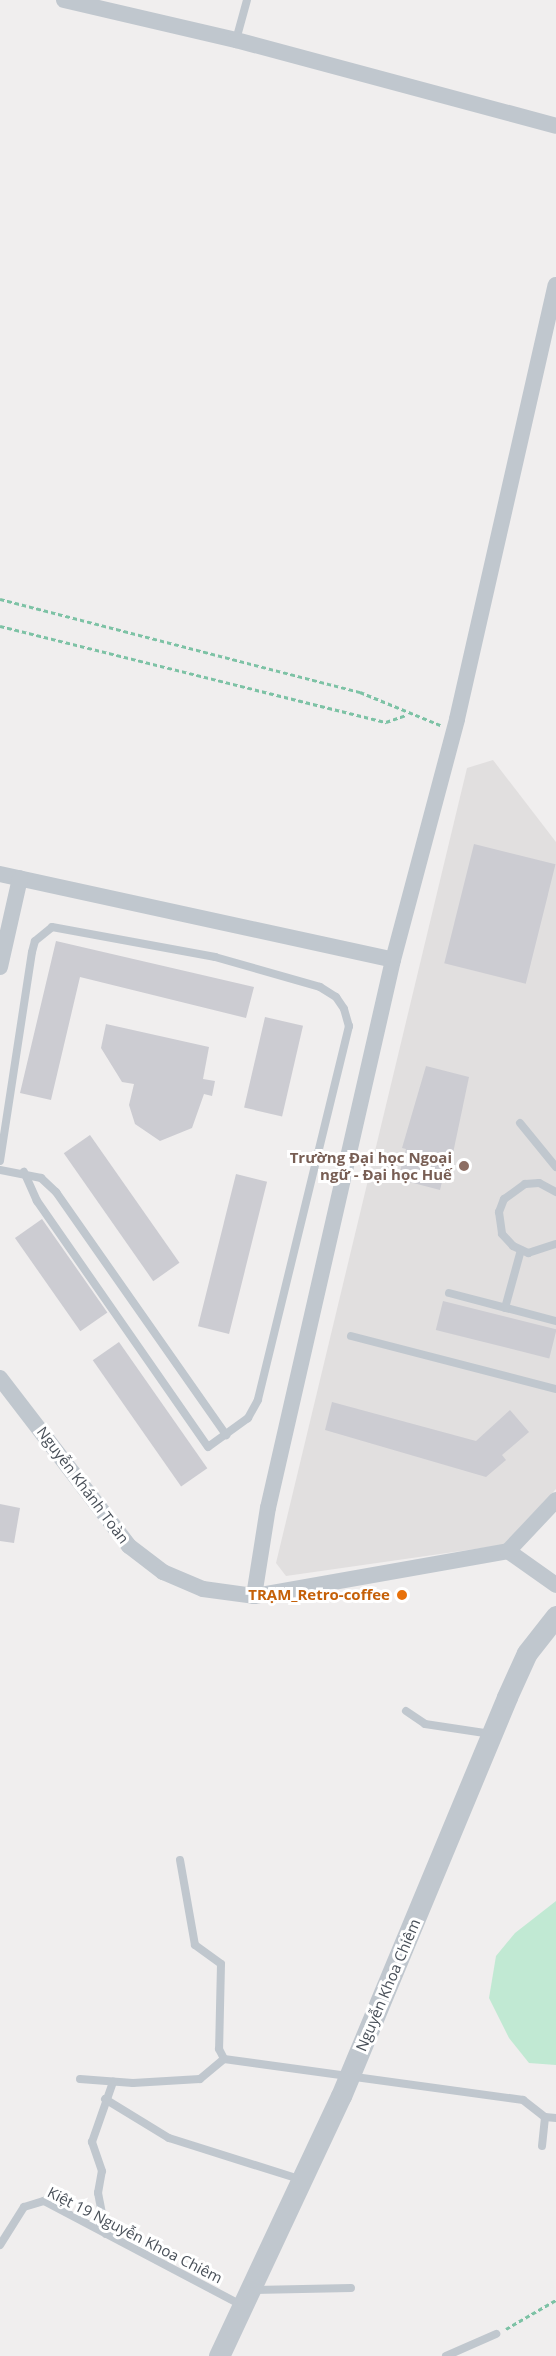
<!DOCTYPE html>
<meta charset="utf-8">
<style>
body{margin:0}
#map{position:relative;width:556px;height:2356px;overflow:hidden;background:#f0eeee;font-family:"Open Sans",sans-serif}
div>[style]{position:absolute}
.education>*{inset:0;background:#e1dfdf}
.green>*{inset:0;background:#c1e9d3}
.building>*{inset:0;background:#ccccd2;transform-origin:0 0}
.path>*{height:3px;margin-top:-1.5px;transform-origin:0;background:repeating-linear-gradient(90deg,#7dc2a5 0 4.5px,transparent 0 7.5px)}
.service>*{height:8px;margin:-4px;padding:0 4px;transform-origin:4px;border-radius:4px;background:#c0c7ce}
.minor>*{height:16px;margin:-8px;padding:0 8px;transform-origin:8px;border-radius:8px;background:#c0c7ce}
.tertiary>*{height:21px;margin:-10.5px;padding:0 10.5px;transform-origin:10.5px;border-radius:10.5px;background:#c0c7ce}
.dots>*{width:16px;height:16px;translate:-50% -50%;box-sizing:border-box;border:3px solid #fff;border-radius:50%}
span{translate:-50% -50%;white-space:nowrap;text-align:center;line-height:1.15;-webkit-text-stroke:6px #fff;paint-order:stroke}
.education-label{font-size:15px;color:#785e54;font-weight:700}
.right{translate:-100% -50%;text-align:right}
.street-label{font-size:15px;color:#484f58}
.food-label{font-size:15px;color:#c56008;font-weight:700}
</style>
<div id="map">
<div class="education">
<div style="clip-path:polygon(493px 760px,556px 842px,556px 1489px,503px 1545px,286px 1576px,276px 1563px,467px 768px)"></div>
</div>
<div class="green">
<div style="clip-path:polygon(556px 1901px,556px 2065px,529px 2063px,509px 2038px,489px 1998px,496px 1956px,515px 1933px)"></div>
</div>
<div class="building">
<div style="left:474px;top:844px;width:84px;height:123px;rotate:14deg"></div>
<div style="clip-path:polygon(56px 941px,254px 987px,246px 1018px,80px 977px,51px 1100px,20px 1093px)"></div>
<div style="left:265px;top:1017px;width:39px;height:93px;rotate:13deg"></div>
<div style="clip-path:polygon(106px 1024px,209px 1047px,203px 1079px,215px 1081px,212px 1096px,204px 1094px,192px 1128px,160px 1141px,135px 1124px,129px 1105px,134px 1084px,122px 1082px,101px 1048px)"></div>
<div style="clip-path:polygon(426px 1066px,469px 1077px,452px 1158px,448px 1157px,440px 1190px,398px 1179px,406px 1149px,402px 1148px)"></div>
<div style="left:90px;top:1135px;width:156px;height:32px;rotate:55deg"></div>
<div style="left:236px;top:1174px;width:32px;height:157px;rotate:14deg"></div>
<div style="left:42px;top:1219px;width:114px;height:33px;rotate:55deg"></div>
<div style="left:443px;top:1301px;width:117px;height:30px;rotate:14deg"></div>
<div style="left:119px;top:1342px;width:154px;height:32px;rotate:55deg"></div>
<div style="clip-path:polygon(332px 1402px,476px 1441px,510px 1410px,529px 1432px,502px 1455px,506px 1460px,486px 1477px,325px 1430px)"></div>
<div style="clip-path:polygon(0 1504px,20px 1508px,14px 1543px,0 1541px)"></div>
</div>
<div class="path">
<div style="left:0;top:599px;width:372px;rotate:14.5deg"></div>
<div style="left:360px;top:692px;width:87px;rotate:22.4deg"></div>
<div style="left:0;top:626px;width:398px;rotate:14deg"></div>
<div style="left:386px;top:722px;width:21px;rotate:-19deg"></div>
<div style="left:506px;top:2329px;width:58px;rotate:-30.1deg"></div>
</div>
<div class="service">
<div style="left:236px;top:40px;width:41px;rotate:-74.6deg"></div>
<div style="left:520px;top:1123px;width:57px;rotate:50.7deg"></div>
<div style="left:0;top:1161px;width:211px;rotate:-81.3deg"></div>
<div style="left:32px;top:952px;width:11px;rotate:-75deg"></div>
<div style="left:35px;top:941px;width:22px;rotate:-39deg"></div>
<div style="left:52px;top:927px;width:166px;rotate:10.4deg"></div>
<div style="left:215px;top:957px;width:109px;rotate:15.9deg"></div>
<div style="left:320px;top:987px;width:19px;rotate:32deg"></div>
<div style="left:336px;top:997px;width:14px;rotate:56deg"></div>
<div style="left:344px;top:1009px;width:18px;rotate:74deg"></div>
<div style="left:349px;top:1026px;width:385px;rotate:103.7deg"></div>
<div style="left:258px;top:1400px;width:21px;rotate:119deg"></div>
<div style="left:248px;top:1418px;width:49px;rotate:144.1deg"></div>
<div style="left:208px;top:1447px;width:300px;rotate:-124.8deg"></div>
<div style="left:37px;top:1201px;width:32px;rotate:-114deg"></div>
<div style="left:0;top:1170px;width:42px;rotate:11deg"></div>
<div style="left:41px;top:1178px;width:21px;rotate:43deg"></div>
<div style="left:56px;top:1192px;width:297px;rotate:55deg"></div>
<div style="left:556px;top:1192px;width:19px;rotate:-152deg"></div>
<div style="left:539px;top:1183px;width:14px;rotate:176deg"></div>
<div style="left:525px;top:1184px;width:26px;rotate:144deg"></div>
<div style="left:504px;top:1199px;width:14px;rotate:111deg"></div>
<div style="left:499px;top:1212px;width:22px;rotate:82deg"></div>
<div style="left:502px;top:1234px;width:16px;rotate:47deg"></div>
<div style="left:513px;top:1246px;width:17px;rotate:25deg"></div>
<div style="left:528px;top:1253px;width:29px;rotate:-18deg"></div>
<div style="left:449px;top:1293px;width:111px;rotate:14.7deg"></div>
<div style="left:505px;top:1308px;width:60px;rotate:-74.6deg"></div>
<div style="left:351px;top:1336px;width:212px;rotate:14.5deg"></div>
<div style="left:406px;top:1711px;width:23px;rotate:34deg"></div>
<div style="left:425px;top:1724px;width:67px;rotate:8.6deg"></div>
<div style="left:180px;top:1860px;width:86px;rotate:80deg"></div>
<div style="left:195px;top:1945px;width:32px;rotate:36deg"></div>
<div style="left:221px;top:1964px;width:85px;rotate:91.3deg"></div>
<div style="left:219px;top:2049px;width:11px;rotate:63deg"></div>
<div style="left:224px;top:2059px;width:302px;rotate:7.8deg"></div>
<div style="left:523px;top:2100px;width:28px;rotate:38deg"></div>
<div style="left:80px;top:2079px;width:53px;rotate:4.3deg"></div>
<div style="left:133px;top:2083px;width:67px;rotate:-3.4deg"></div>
<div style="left:200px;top:2079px;width:31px;rotate:-40deg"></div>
<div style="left:105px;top:2099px;width:75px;rotate:31.4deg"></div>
<div style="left:169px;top:2138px;width:139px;rotate:17.5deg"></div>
<div style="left:542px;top:2146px;width:29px;rotate:-84deg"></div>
<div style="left:545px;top:2117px;width:11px;rotate:5deg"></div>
<div style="left:106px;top:2234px;width:42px;rotate:-101deg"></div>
<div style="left:98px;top:2193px;width:22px;rotate:-80deg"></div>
<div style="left:102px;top:2171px;width:31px;rotate:-109deg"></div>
<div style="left:92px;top:2142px;width:64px;rotate:-70.7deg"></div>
<div style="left:0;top:2245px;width:45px;rotate:-57.7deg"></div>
<div style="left:24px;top:2207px;width:21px;rotate:-17deg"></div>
<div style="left:44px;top:2201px;width:223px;rotate:27.8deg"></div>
<div style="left:252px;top:2290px;width:99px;rotate:-1.2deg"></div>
<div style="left:446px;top:2356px;width:55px;rotate:-23.7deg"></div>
</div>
<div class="minor">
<div style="left:64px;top:0;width:177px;rotate:13.1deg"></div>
<div style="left:236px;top:40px;width:331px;rotate:15deg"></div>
<div style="left:0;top:874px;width:402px;rotate:12.3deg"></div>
<div style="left:0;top:967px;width:91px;rotate:-77.3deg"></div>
<div style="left:0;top:1378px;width:212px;rotate:52.5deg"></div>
<div style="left:129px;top:1546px;width:43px;rotate:37.4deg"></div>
<div style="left:163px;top:1572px;width:43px;rotate:23deg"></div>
<div style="left:203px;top:1589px;width:51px;rotate:7.8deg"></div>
<div style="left:254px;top:1596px;width:258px;rotate:-10deg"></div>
<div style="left:508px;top:1551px;width:59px;rotate:35.3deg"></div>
<div style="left:508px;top:1551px;width:70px;rotate:-46.7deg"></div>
<div style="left:254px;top:1596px;width:89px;rotate:-81deg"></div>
<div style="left:268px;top:1508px;width:562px;rotate:-77.15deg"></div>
<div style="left:393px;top:960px;width:249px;rotate:-75.1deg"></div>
<div style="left:457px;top:719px;width:445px;rotate:-77.2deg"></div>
</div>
<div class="tertiary">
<div style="left:219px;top:2356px;width:287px;rotate:-64.9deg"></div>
<div style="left:341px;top:2096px;width:432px;rotate:-67.4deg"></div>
<div style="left:507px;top:1697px;width:48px;rotate:-65.6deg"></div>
<div style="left:527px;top:1653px;width:47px;rotate:-51.9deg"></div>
</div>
<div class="dots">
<div style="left:464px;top:1166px;background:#8d6e63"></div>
<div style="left:402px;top:1595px;background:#e8710a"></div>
</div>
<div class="education-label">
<span class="right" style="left:452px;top:1166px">Trường Đại học Ngoại<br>ngữ - Đại học Huế</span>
</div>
<div class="street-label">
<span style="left:83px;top:1485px;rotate:53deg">Nguyễn Khánh Toàn</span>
<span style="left:388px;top:1985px;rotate:-67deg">Nguyễn Khoa Chiêm</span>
<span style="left:135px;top:2235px;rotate:27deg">Kiệt 19 Nguyễn Khoa Chiêm</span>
</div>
<div class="food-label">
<span class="right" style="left:390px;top:1595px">TRẠM_Retro-coffee</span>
</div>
</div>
